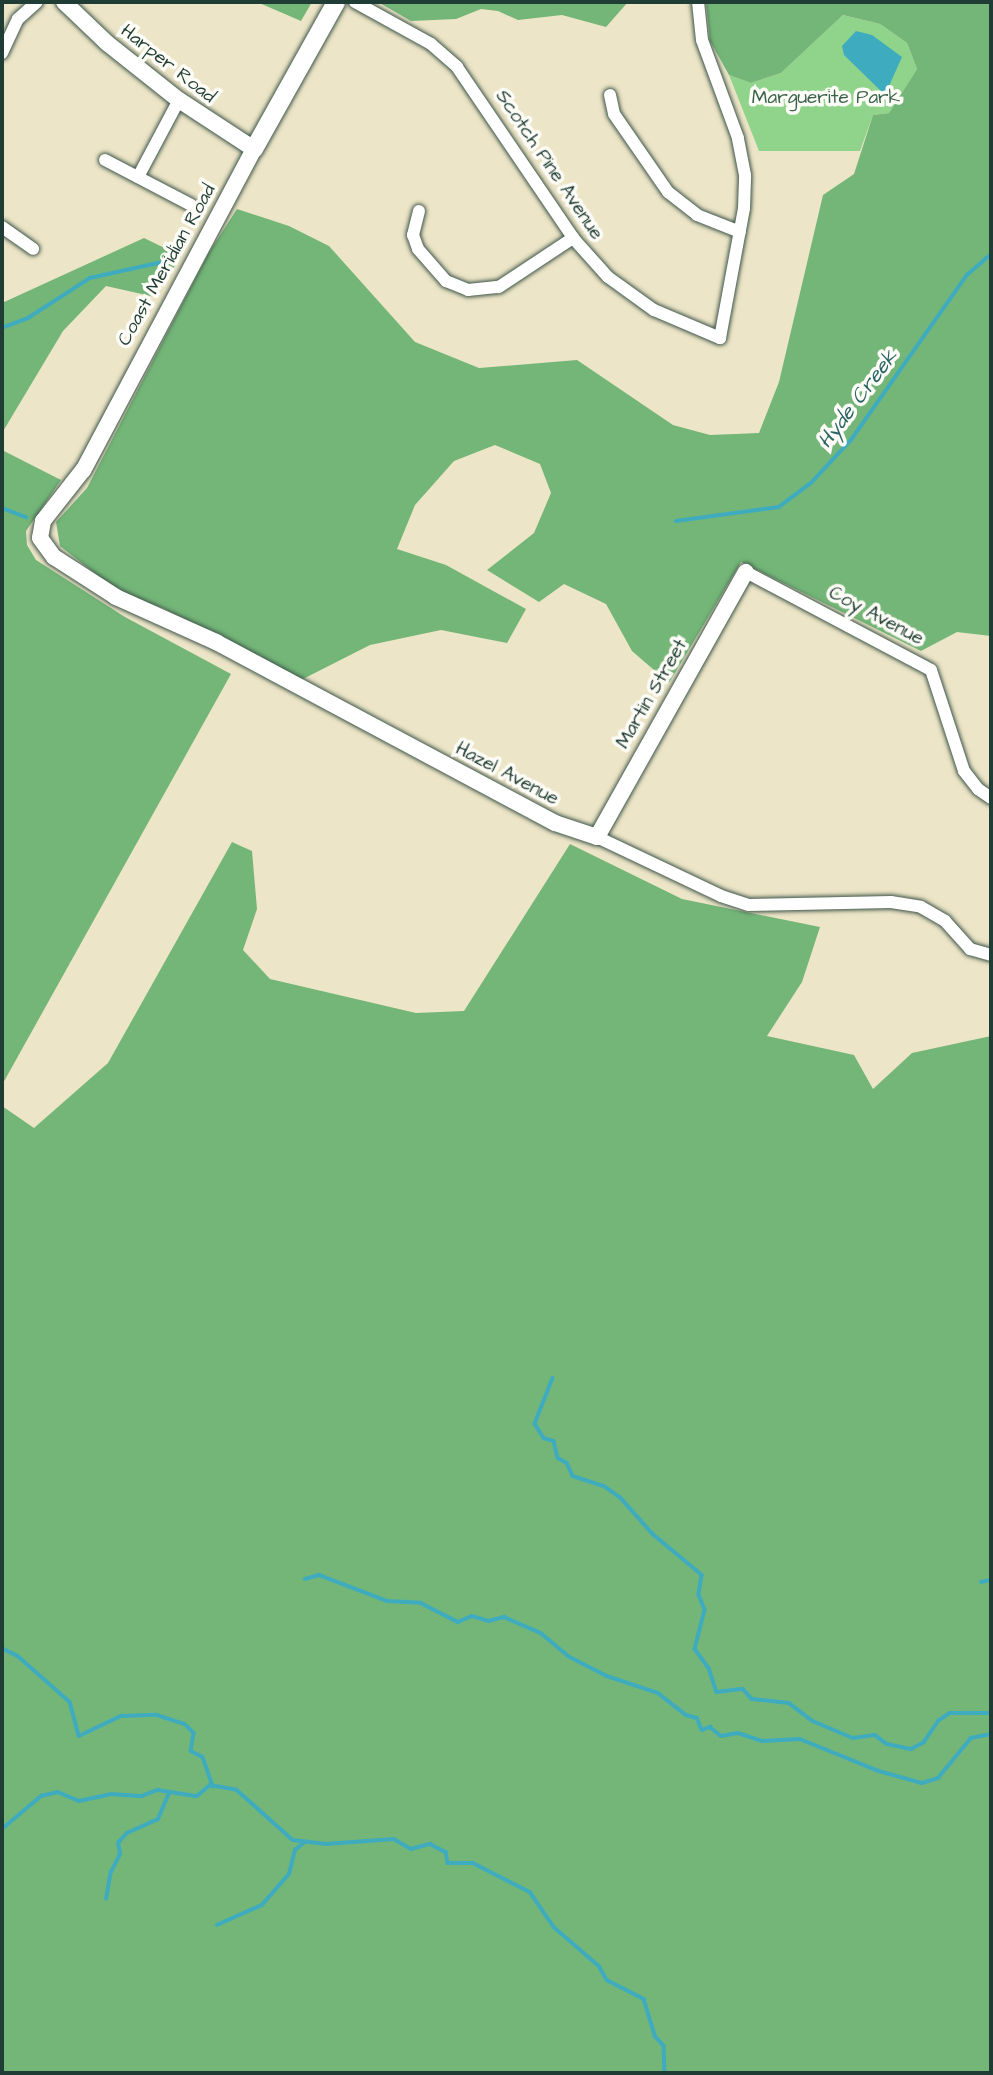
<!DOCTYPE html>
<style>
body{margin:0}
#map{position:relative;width:993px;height:2075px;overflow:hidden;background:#ede5c7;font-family:"Architects Daughter",sans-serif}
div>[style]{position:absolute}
.green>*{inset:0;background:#90d48c}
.forest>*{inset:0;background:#74b678}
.water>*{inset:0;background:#3fabbe}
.stream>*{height:3.5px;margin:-1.75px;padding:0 1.75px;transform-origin:1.75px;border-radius:1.75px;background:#3fabbe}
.roads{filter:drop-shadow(0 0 2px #3e564a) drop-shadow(0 0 2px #3e564a)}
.minor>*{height:12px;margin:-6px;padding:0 6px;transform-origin:6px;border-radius:6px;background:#fff}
.tertiary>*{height:16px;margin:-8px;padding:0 8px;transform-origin:8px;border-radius:8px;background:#fff}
.secondary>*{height:18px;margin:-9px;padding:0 9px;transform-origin:9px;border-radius:9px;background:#fff}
span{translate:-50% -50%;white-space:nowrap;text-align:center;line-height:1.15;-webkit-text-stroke:7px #fdfcf7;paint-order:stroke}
.street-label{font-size:19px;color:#1f3d34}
.park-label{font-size:19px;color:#3b634a}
.water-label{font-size:21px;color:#2a6464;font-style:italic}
.frame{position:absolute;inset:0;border:4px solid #1f3d34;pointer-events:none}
</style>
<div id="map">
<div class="green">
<div style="clip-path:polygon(843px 15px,880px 24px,907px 43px,917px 69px,889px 113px,873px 115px,860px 151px,759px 151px,729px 75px,751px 83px,781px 73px)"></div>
</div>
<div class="forest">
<div style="clip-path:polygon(257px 2px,312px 2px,301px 21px)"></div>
<div style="clip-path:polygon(378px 2px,628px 2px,606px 27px,562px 15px,518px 20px,498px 11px,481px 9px,456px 19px,411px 21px)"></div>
<div style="clip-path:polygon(706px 2px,991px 2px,991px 636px,957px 632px,921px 651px,741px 562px,669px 683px,632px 651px,606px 604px,564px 584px,539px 602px,487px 570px,534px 533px,551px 493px,540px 464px,495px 445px,454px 461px,415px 505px,397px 549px,446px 565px,526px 609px,507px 643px,441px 630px,370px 645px,299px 681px,163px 608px,123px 595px,60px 546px,56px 522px,87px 488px,208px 254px,237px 209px,289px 226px,329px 246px,415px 342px,479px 368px,577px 360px,673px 425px,710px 435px,759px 433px,779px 382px,823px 195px,854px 174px,873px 115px,889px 113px,917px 69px,907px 43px,880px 24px,843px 15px,781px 73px,751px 83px,729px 75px,710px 41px)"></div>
<div style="clip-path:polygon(144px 238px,181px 256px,155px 297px,106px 286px,63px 331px,2px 433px,2px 303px)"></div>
<div style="clip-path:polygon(2px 450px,61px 480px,26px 531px,27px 545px,36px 560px,125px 617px,231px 674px,2px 1085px)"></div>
<div style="clip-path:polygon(232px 842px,252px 851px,257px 909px,243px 950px,270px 979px,416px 1013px,464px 1011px,570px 844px,682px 899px,820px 927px,802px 982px,767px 1036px,854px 1055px,873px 1089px,912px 1053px,991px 1036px,991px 2073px,2px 2073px,2px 1106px,34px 1128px,108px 1063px)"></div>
</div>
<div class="water">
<div style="clip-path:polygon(856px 31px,872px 35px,902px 57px,885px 95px,844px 55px,842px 46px)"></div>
</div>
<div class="stream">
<div style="left:2px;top:328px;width:28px;rotate:-21deg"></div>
<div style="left:28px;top:318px;width:74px;rotate:-32.8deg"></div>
<div style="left:90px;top:278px;width:75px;rotate:-12.4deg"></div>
<div style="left:163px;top:262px;width:18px;rotate:-29deg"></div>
<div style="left:2px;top:508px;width:26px;rotate:21deg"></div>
<div style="left:676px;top:521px;width:104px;rotate:-7.7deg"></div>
<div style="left:779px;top:507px;width:40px;rotate:-37deg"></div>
<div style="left:811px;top:483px;width:59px;rotate:-47.1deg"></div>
<div style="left:851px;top:440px;width:202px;rotate:-54.9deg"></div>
<div style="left:967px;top:275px;width:32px;rotate:-41deg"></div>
<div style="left:553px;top:1378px;width:49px;rotate:111.4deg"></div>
<div style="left:535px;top:1424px;width:17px;rotate:57deg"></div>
<div style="left:544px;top:1438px;width:10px;rotate:17deg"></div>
<div style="left:554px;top:1441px;width:17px;rotate:77deg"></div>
<div style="left:558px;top:1458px;width:10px;rotate:29deg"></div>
<div style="left:567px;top:1463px;width:14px;rotate:65deg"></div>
<div style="left:573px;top:1476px;width:33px;rotate:18deg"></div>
<div style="left:604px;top:1486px;width:19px;rotate:35deg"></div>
<div style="left:620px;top:1497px;width:50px;rotate:48.3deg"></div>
<div style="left:653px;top:1534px;width:64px;rotate:39.9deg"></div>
<div style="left:702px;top:1575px;width:20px;rotate:99deg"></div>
<div style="left:699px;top:1595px;width:16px;rotate:68deg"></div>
<div style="left:705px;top:1610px;width:40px;rotate:104.4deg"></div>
<div style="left:695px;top:1649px;width:24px;rotate:54deg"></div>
<div style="left:709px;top:1668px;width:25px;rotate:72deg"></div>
<div style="left:717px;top:1692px;width:26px;rotate:-7deg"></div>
<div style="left:743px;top:1689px;width:13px;rotate:48deg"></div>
<div style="left:752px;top:1699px;width:37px;rotate:6deg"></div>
<div style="left:789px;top:1703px;width:30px;rotate:37deg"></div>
<div style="left:813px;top:1721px;width:43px;rotate:23deg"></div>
<div style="left:853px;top:1738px;width:22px;rotate:-8deg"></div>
<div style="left:875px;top:1735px;width:15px;rotate:37deg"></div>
<div style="left:887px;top:1744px;width:25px;rotate:12deg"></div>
<div style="left:911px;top:1749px;width:15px;rotate:-28deg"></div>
<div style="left:924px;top:1742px;width:25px;rotate:-56deg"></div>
<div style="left:938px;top:1721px;width:14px;rotate:-34deg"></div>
<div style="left:950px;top:1713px;width:41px"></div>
<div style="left:305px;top:1579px;width:15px;rotate:-16deg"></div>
<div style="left:319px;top:1575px;width:73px;rotate:20.9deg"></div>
<div style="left:387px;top:1601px;width:34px;rotate:3deg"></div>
<div style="left:421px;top:1603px;width:42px;rotate:27.2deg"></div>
<div style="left:458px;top:1622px;width:15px;rotate:-23deg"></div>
<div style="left:472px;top:1616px;width:18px;rotate:16deg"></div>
<div style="left:489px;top:1621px;width:16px;rotate:-15deg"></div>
<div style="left:504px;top:1617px;width:40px;rotate:23.4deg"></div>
<div style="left:541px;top:1633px;width:35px;rotate:40deg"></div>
<div style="left:568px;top:1656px;width:44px;rotate:27.1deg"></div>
<div style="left:607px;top:1676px;width:54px;rotate:18.4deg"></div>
<div style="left:658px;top:1693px;width:36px;rotate:38deg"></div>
<div style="left:686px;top:1715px;width:11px;rotate:15deg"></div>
<div style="left:697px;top:1718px;width:13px;rotate:67deg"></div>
<div style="left:702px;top:1730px;width:9px;rotate:-21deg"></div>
<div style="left:710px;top:1727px;width:14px;rotate:39deg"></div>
<div style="left:721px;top:1736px;width:17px;rotate:-10deg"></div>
<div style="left:738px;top:1733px;width:25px;rotate:18deg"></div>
<div style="left:762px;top:1741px;width:38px;rotate:-3deg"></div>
<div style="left:800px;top:1739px;width:85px;rotate:22.1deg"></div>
<div style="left:879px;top:1771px;width:45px;rotate:15.6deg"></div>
<div style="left:922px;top:1783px;width:17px;rotate:-17deg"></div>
<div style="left:938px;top:1778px;width:52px;rotate:-50.5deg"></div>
<div style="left:971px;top:1738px;width:20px;rotate:-11deg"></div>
<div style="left:981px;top:1582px;width:10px;rotate:-11deg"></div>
<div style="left:2px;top:1648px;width:18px;rotate:27deg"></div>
<div style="left:18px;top:1656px;width:69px;rotate:41.5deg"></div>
<div style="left:70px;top:1702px;width:35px;rotate:75deg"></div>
<div style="left:79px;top:1736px;width:47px;rotate:-25.5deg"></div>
<div style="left:121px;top:1716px;width:36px;rotate:-2deg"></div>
<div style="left:157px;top:1715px;width:29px;rotate:18deg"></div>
<div style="left:185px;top:1724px;width:13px;rotate:45deg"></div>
<div style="left:194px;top:1733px;width:18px;rotate:99deg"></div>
<div style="left:191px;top:1751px;width:13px;rotate:27deg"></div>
<div style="left:203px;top:1757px;width:31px;rotate:71deg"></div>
<div style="left:2px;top:1829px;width:51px;rotate:-40.2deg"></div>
<div style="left:41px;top:1796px;width:17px;rotate:-13deg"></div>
<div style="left:58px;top:1792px;width:23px;rotate:23deg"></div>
<div style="left:79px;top:1801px;width:33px;rotate:-12deg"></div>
<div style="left:111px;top:1794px;width:31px;rotate:4deg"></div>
<div style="left:142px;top:1796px;width:17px;rotate:-21deg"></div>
<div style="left:158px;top:1790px;width:39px;rotate:9deg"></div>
<div style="left:197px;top:1796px;width:17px;rotate:-40deg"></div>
<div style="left:210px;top:1785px;width:27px;rotate:10deg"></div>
<div style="left:237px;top:1790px;width:75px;rotate:41.8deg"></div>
<div style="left:293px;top:1840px;width:33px;rotate:7deg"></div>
<div style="left:326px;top:1844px;width:68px;rotate:-4.2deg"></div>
<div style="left:394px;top:1839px;width:20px;rotate:30deg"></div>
<div style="left:411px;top:1849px;width:20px;rotate:-15deg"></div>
<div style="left:430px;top:1844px;width:18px;rotate:27deg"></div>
<div style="left:446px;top:1852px;width:11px;rotate:80deg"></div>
<div style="left:448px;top:1863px;width:25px"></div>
<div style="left:473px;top:1863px;width:64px;rotate:27deg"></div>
<div style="left:530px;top:1892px;width:42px;rotate:55.6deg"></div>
<div style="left:554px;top:1927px;width:60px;rotate:40.9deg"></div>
<div style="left:599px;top:1966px;width:16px;rotate:60deg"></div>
<div style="left:607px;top:1980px;width:42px;rotate:27.2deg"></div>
<div style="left:644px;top:1999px;width:39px;rotate:73deg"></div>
<div style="left:655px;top:2036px;width:13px;rotate:48deg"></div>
<div style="left:664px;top:2046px;width:27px;rotate:88deg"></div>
<div style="left:106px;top:1899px;width:27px;rotate:-80deg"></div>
<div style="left:111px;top:1872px;width:20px;rotate:-63deg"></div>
<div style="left:120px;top:1854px;width:11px;rotate:-100deg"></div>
<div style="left:118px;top:1843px;width:13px;rotate:-48deg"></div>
<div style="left:127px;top:1833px;width:34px;rotate:-24deg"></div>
<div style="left:158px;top:1819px;width:26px;rotate:-67deg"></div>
<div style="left:217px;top:1925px;width:49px;rotate:-24deg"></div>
<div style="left:262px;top:1905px;width:41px;rotate:-48.9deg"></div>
<div style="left:289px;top:1874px;width:25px;rotate:-76deg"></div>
<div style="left:295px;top:1850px;width:13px;rotate:-39deg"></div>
</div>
<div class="roads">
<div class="minor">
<div style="left:355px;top:2px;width:87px;rotate:28.9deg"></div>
<div style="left:431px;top:44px;width:35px;rotate:41deg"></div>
<div style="left:457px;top:67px;width:207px;rotate:55.8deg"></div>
<div style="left:573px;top:238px;width:52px;rotate:48.1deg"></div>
<div style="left:608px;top:277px;width:57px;rotate:35.7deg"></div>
<div style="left:654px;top:310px;width:72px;rotate:23deg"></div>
<div style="left:720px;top:338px;width:132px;rotate:-79.5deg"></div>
<div style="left:744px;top:208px;width:33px;rotate:-88deg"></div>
<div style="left:745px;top:175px;width:38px;rotate:-101deg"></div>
<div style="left:738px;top:138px;width:104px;rotate:-110.2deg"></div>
<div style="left:702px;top:40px;width:38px;rotate:-96deg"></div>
<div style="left:2px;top:53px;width:38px;rotate:-65deg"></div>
<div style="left:18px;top:19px;width:25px;rotate:-42deg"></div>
<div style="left:610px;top:95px;width:19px;rotate:78deg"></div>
<div style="left:614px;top:114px;width:95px;rotate:55.3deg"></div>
<div style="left:668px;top:192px;width:37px;rotate:38deg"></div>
<div style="left:697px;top:215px;width:46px;rotate:21.6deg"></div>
<div style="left:105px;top:160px;width:97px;rotate:27.6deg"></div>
<div style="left:138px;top:177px;width:87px;rotate:-62deg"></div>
<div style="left:419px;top:211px;width:25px;rotate:104deg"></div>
<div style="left:413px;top:235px;width:15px;rotate:70deg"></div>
<div style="left:418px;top:249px;width:43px;rotate:48.8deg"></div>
<div style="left:446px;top:281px;width:24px;rotate:22deg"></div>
<div style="left:468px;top:290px;width:31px;rotate:-6deg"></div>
<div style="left:499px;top:287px;width:89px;rotate:-33.5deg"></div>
<div style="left:2px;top:227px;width:38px;rotate:35deg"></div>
<div style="left:746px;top:572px;width:209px;rotate:27.9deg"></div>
<div style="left:931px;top:670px;width:106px;rotate:71.9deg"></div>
<div style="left:964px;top:771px;width:23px;rotate:52deg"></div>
<div style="left:978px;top:789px;width:16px;rotate:35deg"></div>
<div style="left:597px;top:837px;width:137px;rotate:25.4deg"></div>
<div style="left:721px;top:896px;width:29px;rotate:18deg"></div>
<div style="left:749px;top:905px;width:142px;rotate:-1.2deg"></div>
<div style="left:891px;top:902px;width:30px;rotate:9deg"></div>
<div style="left:921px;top:907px;width:28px;rotate:30deg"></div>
<div style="left:945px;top:921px;width:38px;rotate:48deg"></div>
<div style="left:970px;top:949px;width:22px;rotate:16deg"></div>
</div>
<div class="tertiary">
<div style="left:64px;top:2px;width:59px;rotate:43.6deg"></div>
<div style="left:107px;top:43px;width:92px;rotate:38.4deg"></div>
<div style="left:179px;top:100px;width:90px;rotate:33.2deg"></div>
<div style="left:254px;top:149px;width:364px;rotate:118deg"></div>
<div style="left:83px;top:470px;width:65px;rotate:128.1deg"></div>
<div style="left:43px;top:521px;width:17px;rotate:100deg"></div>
<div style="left:40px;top:538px;width:24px;rotate:54deg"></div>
<div style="left:54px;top:557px;width:74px;rotate:32.8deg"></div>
<div style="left:116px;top:597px;width:110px;rotate:24.2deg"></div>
<div style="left:216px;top:642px;width:384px;rotate:28.1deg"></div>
<div style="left:555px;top:823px;width:44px;rotate:18.4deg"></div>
<div style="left:597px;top:837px;width:304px;rotate:-60.7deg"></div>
</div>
<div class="secondary">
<div style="left:254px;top:149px;width:168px;rotate:-60.8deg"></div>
</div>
</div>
<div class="street-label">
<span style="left:168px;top:64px;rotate:38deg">Harper Road</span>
<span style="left:549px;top:165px;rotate:56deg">Scotch Pine Avenue</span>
<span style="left:167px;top:265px;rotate:-61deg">Coast Meridian Road</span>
<span style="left:876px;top:616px;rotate:28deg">Coy Avenue</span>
<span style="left:652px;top:694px;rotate:-60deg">Martin Street</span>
<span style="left:507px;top:774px;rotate:28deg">Hazel Avenue</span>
</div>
<div class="park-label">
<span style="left:826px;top:98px">Marguerite Park</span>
</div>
<div class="water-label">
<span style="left:858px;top:399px;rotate:-53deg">Hyde Creek</span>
</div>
<div class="frame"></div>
</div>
